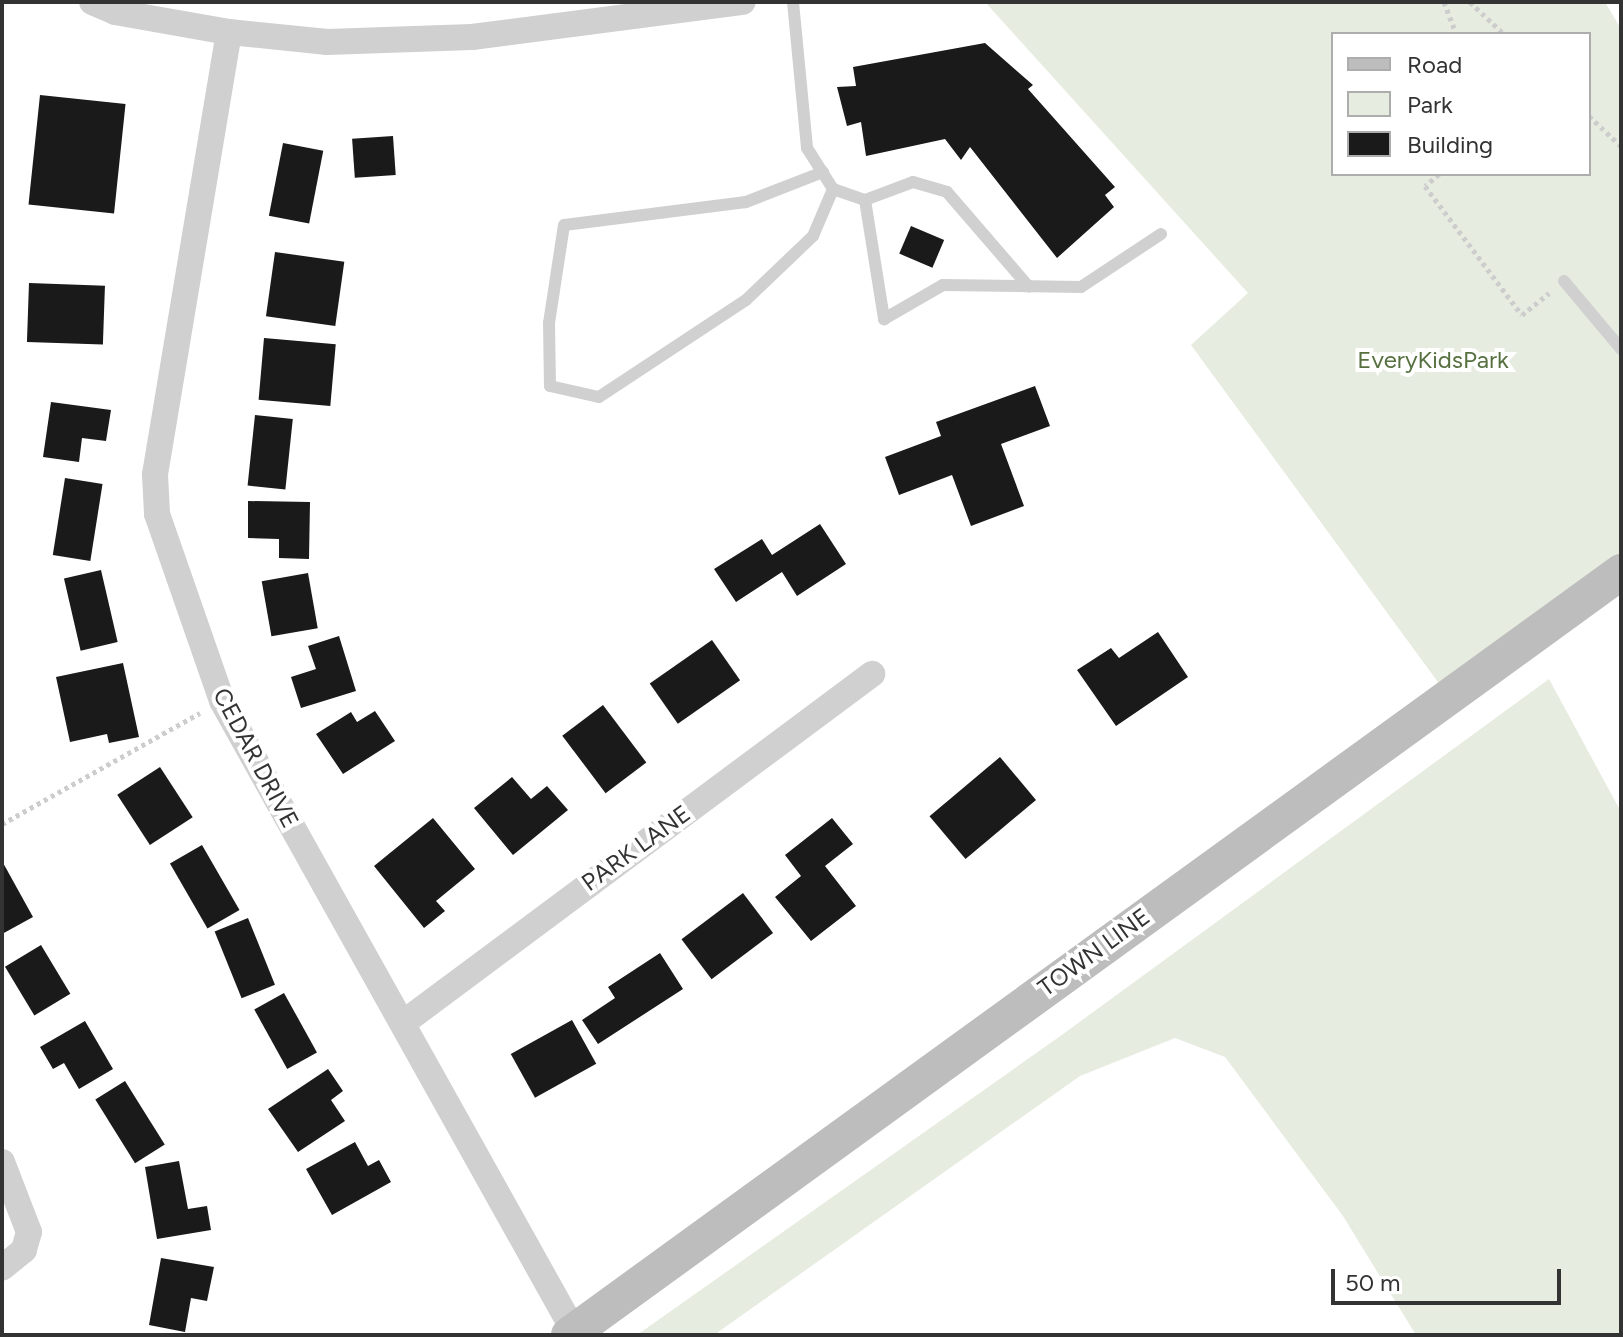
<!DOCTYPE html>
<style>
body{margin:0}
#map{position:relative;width:1623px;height:1337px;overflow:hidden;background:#fff;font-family:Figtree,sans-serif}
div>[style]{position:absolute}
.green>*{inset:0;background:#e6ecdf}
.building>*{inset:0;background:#1a1a1a;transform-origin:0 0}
.path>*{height:5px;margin-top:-2.5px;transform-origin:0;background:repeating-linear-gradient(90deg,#cdcdcd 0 4px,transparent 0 8px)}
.service>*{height:12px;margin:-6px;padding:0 6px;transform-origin:6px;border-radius:6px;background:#d0d0d0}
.minor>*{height:26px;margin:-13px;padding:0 13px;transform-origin:13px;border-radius:13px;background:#d0d0d0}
.secondary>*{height:36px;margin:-18px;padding:0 18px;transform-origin:18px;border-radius:18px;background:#bdbdbd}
span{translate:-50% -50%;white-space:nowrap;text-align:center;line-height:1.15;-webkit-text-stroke:8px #fff;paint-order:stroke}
.park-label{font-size:24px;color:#56703f}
.street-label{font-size:24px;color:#333}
.frame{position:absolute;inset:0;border:4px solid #333;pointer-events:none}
.legend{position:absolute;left:1331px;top:32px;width:260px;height:144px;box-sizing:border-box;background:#fff;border:2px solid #adadad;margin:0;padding:10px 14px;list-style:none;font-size:24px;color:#333}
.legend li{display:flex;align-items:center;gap:16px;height:40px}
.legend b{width:40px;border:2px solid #adadad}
.scale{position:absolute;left:1331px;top:1269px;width:230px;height:36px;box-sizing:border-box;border:4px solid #333;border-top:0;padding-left:10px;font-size:24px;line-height:28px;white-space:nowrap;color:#333;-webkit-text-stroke:6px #fff;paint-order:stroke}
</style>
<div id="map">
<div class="green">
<div style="clip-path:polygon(evenodd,985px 2px,1605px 2px,1621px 29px,1621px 560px,1443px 689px,1191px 345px,1248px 293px,985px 2px,1333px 34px,1589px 34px,1589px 174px,1333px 174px,1333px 34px)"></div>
<div style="clip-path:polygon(1549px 679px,1621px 812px,1621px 1335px,1416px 1335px,1343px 1216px,1225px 1057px,1175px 1038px,1080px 1076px,714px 1335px,637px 1335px,1059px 1037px)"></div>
</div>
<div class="building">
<div style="clip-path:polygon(985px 43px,1033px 85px,1028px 89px,1115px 187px,1105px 195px,1114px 207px,1057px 258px,970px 147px,961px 160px,945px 139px,866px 156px,861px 122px,847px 126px,837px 87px,856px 86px,853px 67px)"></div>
<div style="left:40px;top:95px;width:86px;height:110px;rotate:6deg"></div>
<div style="left:393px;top:136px;width:39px;height:41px;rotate:86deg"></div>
<div style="left:283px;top:143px;width:41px;height:74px;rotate:11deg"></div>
<div style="left:911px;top:226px;width:36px;height:30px;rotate:23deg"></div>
<div style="left:275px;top:252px;width:70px;height:65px;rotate:8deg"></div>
<div style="left:29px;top:283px;width:76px;height:59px;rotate:2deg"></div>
<div style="left:264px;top:338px;width:72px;height:62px;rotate:5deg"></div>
<div style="clip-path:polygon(1035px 386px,1050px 426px,1001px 444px,1024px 506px,971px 526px,952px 475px,899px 495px,885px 457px,941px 436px,936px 422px)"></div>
<div style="clip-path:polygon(51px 402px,111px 410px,106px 441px,82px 438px,79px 462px,43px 457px)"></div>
<div style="left:255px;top:415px;width:38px;height:71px;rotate:6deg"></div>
<div style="left:65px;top:478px;width:38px;height:78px;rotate:9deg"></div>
<div style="clip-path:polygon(248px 501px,310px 502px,309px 559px,279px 558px,279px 539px,248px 538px)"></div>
<div style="clip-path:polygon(820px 524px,846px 564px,797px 596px,782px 572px,736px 602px,714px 569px,762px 539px,772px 555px)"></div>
<div style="left:101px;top:570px;width:74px;height:38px;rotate:77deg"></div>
<div style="left:308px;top:573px;width:56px;height:47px;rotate:80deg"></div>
<div style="clip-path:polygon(1158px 632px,1188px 677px,1116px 726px,1077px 670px,1111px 648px,1119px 658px)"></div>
<div style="clip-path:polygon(339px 636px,356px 691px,301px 708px,291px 677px,316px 669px,308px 646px)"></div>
<div style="left:712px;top:640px;width:49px;height:76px;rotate:55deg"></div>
<div style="clip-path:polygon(123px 663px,139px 737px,109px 743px,107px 734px,70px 742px,56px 677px)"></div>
<div style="left:603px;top:705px;width:72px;height:51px;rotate:53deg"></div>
<div style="clip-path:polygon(375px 711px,395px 741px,343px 774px,316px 734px,351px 712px,357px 722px)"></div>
<div style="left:1000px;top:757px;width:56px;height:92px;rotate:50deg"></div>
<div style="left:160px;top:767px;width:60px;height:51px;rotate:57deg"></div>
<div style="clip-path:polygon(512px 777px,531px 799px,547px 786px,568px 810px,513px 855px,474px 808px)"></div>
<div style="clip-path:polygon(433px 818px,475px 869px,436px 901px,445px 911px,424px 928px,374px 866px)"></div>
<div style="clip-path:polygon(832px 818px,853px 844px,825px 866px,856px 906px,811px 941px,775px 897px,801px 876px,785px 855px)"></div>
<div style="left:202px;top:845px;width:75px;height:37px;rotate:60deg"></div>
<div style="clip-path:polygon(2px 861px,33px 917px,2px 934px)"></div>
<div style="left:743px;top:893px;width:50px;height:77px;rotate:53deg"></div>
<div style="left:248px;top:918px;width:72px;height:36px;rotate:68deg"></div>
<div style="left:41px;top:945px;width:57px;height:42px;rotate:59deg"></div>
<div style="clip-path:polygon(660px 953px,683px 989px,598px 1044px,582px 1020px,615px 998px,608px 987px)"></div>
<div style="left:284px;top:993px;width:68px;height:34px;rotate:61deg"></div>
<div style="left:572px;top:1020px;width:50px;height:70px;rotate:61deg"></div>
<div style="clip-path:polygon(85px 1021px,113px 1069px,79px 1089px,64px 1063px,53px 1069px,40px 1047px)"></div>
<div style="clip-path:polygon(328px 1069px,343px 1091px,331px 1100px,345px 1121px,298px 1152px,268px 1109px)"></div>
<div style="left:125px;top:1081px;width:75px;height:35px;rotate:58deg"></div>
<div style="clip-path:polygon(355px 1142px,368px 1166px,379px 1160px,391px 1182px,332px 1215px,306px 1169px)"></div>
<div style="clip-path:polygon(179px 1161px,188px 1209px,207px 1206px,211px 1230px,157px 1239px,145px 1167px)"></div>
<div style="clip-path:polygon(161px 1258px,214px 1267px,207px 1301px,191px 1298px,185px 1332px,149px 1325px)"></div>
</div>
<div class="path">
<div style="left:1444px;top:2px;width:34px;rotate:69deg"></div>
<div style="left:1470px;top:2px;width:47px;rotate:43.3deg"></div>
<div style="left:1589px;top:116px;width:44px;rotate:43.2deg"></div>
<div style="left:1439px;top:174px;width:18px;rotate:139deg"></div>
<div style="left:1425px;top:186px;width:161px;rotate:53.1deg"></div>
<div style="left:1522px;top:315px;width:35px;rotate:-39deg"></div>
<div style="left:2px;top:824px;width:227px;rotate:-29.3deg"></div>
</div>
<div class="service">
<div style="left:793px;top:2px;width:147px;rotate:84.5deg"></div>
<div style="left:807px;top:148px;width:49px;rotate:57.6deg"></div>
<div style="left:833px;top:189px;width:34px;rotate:19deg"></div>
<div style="left:865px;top:200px;width:121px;rotate:80.9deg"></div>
<div style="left:884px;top:319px;width:68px;rotate:-30deg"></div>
<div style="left:943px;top:285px;width:138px;rotate:0.8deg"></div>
<div style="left:1081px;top:287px;width:96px;rotate:-33.5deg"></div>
<div style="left:823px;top:172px;width:83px;rotate:158.7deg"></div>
<div style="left:746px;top:202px;width:183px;rotate:172.8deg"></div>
<div style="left:564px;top:225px;width:99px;rotate:98.7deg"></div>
<div style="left:549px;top:323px;width:63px;rotate:89.1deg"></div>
<div style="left:550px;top:386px;width:50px;rotate:12.7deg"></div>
<div style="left:599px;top:397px;width:176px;rotate:-33.4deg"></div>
<div style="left:746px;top:300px;width:93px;rotate:-43.7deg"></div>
<div style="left:813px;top:236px;width:51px;rotate:-66.9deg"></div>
<div style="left:865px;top:200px;width:51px;rotate:-20.6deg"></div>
<div style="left:913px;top:182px;width:35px;rotate:16deg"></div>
<div style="left:947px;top:192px;width:125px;rotate:49.2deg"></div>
<div style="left:1564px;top:281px;width:89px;rotate:50deg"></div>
</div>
<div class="minor">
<div style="left:92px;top:2px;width:25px;rotate:23deg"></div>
<div style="left:115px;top:12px;width:116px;rotate:10deg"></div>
<div style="left:229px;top:32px;width:99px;rotate:5.8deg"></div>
<div style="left:327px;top:42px;width:145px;rotate:-2deg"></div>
<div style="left:472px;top:37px;width:273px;rotate:-7.4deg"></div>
<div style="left:229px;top:32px;width:449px;rotate:99.5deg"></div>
<div style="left:155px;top:475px;width:39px;rotate:87deg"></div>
<div style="left:157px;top:514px;width:198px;rotate:70.8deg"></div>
<div style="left:222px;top:701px;width:722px;rotate:60.81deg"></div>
<div style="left:403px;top:1023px;width:585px;rotate:-36.65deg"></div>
<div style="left:2px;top:1162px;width:75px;rotate:68.9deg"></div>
<div style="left:29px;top:1232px;width:19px;rotate:106deg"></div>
<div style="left:24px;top:1250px;width:28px;rotate:141deg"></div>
</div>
<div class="secondary">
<div style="left:569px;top:1335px;width:1300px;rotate:-35.95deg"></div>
</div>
<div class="park-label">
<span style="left:1433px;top:360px">EveryKidsPark</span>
</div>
<div class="street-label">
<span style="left:256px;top:758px;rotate:62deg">CEDAR DRIVE</span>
<span style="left:636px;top:848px;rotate:-36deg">PARK LANE</span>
<span style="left:1094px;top:952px;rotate:-36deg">TOWN LINE</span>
</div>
<div class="frame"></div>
<ul class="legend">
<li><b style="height:10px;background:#bdbdbd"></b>Road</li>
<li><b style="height:22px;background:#e6ecdf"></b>Park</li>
<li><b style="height:22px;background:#1a1a1a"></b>Building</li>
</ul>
<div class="scale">50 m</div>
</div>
